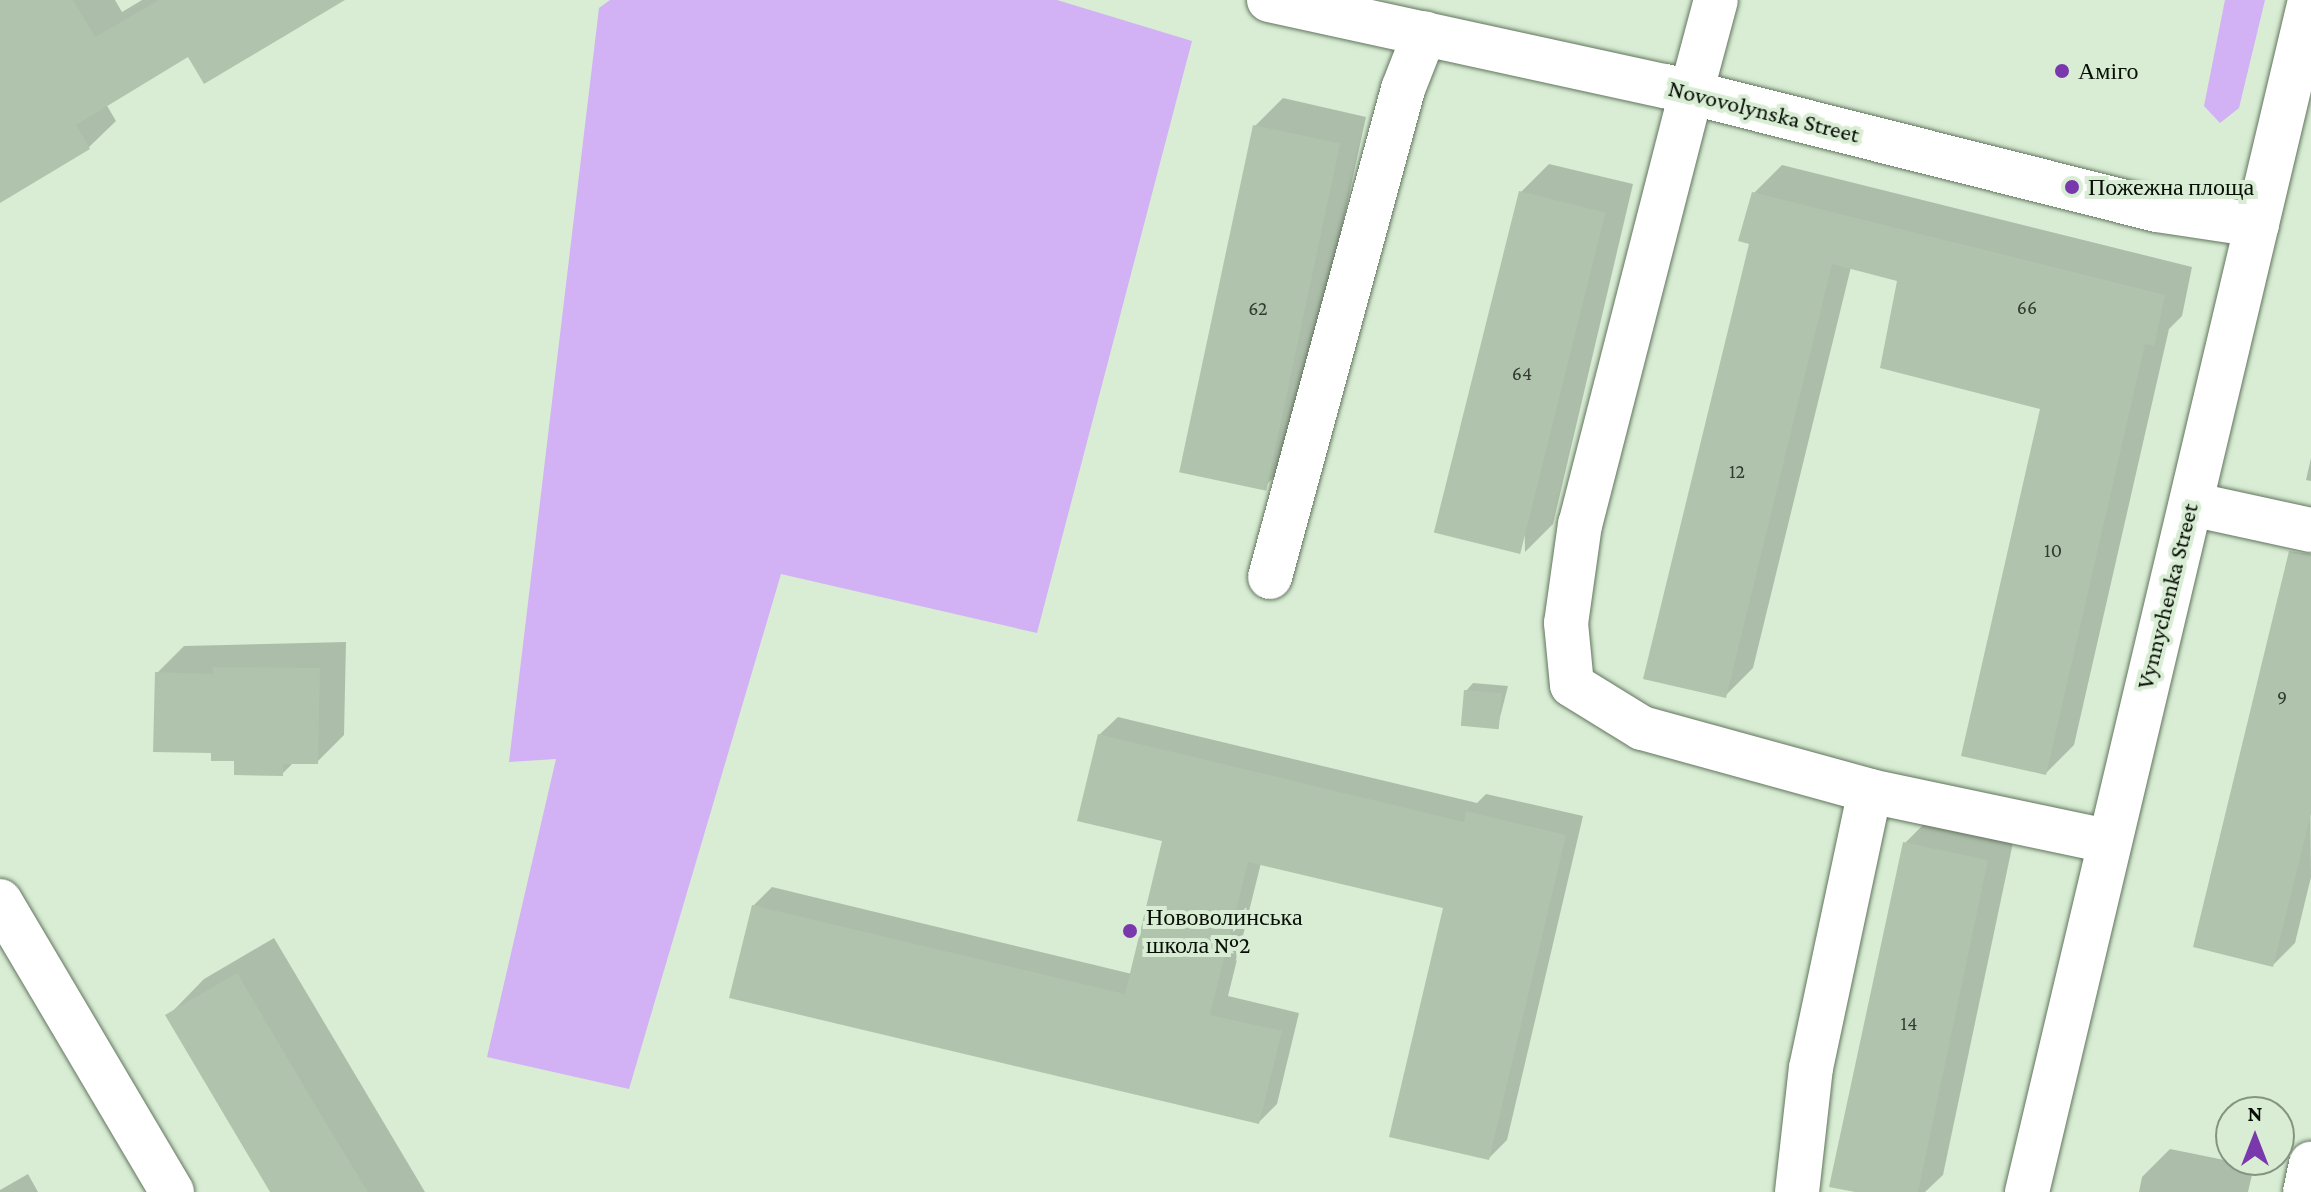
<!DOCTYPE html>
<meta charset="utf-8">
<style>
body{margin:0}
#map{position:relative;width:2311px;height:1192px;overflow:hidden;background:#d8edd4;font-family:"Crimson Pro",serif}
div>[style]{position:absolute}
.green>*{inset:0;background:#d2b1f5}
.shadow>*{inset:0;background:#0003}
.building>*{inset:0;background:#b0c4ad;transform-origin:0 0}
.roads{filter:drop-shadow(0 0 2px #63755f) drop-shadow(0 0 2px #63755f)}
.street>*{height:44px;margin:-22px;padding:0 22px;transform-origin:22px;border-radius:22px;background:#fff}
.secondary>*{height:44px;margin:-22px;padding:0 22px;transform-origin:22px;border-radius:22px;background:#fff}
.dots>*{width:22px;height:22px;translate:-50% -50%;box-sizing:border-box;border:4px solid #d8edd4;border-radius:50%}
span{translate:-50% -50%;white-space:nowrap;text-align:center;line-height:1.15;-webkit-text-stroke:8px #d8edd4;paint-order:stroke}
.number-label{font-size:20px;color:#323c30}
.number-label span{-webkit-text-stroke-width:0}
.poi-label{font-size:24px;color:#080f07}
.left{translate:0 -50%;text-align:left}
.street-label{font-size:24px;color:#080f07}
.north{position:absolute;left:2215px;top:1096px;width:80px;height:80px;box-sizing:border-box;background:#d8edd4;border:2px solid #859482;border-radius:50%;rotate:0deg;font-size:22px;font-weight:700;line-height:32px;text-align:center;color:#080f07}
.north::after{content:'';display:block;margin:auto;width:28px;height:36px;background:#7938ac;clip-path:polygon(50% 0,100% 100%,50% 72%,0 100%)}
</style>
<div id="map">
<div class="green">
<div style="clip-path:polygon(610px 0,1057px 0,1192px 41px,1037px 633px,781px 574px,629px 1089px,487px 1057px,556px 759px,509px 762px,599px 8px)"></div>
<div style="clip-path:polygon(2225px 0,2265px 0,2239px 108px,2220px 123px,2204px 106px)"></div>
</div>
<div class="shadow">
<div style="clip-path:polygon(0 0,115px 0,122px 12px,142px 0,342px 0,189px 55px,106px 104px,116px 121px,89px 147px,0 200px)"></div>
<div style="clip-path:polygon(1283px 98px,1366px 117px,1291px 460px,1263px 488px,1255px 126px)"></div>
<div style="clip-path:polygon(1549px 164px,1633px 184px,1553px 524px,1525px 552px,1521px 192px)"></div>
<div style="clip-path:polygon(1782px 165px,2192px 267px,2182px 316px,2169px 329px,2074px 745px,2046px 773px,2042px 408px,1899px 279px,1851px 267px,1753px 668px,1725px 696px,1754px 193px)"></div>
<div style="clip-path:polygon(2311px 458px,2311px 481px,2306px 480px)"></div>
<div style="clip-path:polygon(2308px 553px,2311px 877px,2295px 943px,2273px 965px,2285px 575px)"></div>
<div style="clip-path:polygon(346px 642px,344px 735px,317px 762px,294px 762px,282px 774px,213px 751px,157px 673px,184px 646px)"></div>
<div style="clip-path:polygon(1473px 683px,1508px 686px,1497px 729px,1466px 691px)"></div>
<div style="clip-path:polygon(1118px 717px,1477px 803px,1486px 794px,1583px 816px,1507px 1140px,1489px 1158px,1446px 907px,1261px 863px,1228px 996px,1299px 1013px,1277px 1104px,1259px 1122px,753px 906px,772px 887px,1132px 974px,1165px 840px,1099px 735px)"></div>
<div style="clip-path:polygon(1933px 815px,2015px 833px,1943px 1175px,1925px 1192px,1864px 1192px,1905px 843px)"></div>
<div style="clip-path:polygon(274px 938px,425px 1192px,273px 1192px,168px 1016px,204px 979px)"></div>
<div style="clip-path:polygon(2170px 1149px,2254px 1166px,2248px 1192px,2139px 1192px,2142px 1177px)"></div>
<div style="clip-path:polygon(28px 1174px,38px 1192px,0 1192px,0 1190px)"></div>
</div>
<div class="building">
<div style="clip-path:polygon(0 0,73px 0,95px 37px,159px 0,345px 0,204px 84px,188px 57px,76px 125px,90px 149px,0 203px)"></div>
<div style="left:1253px;top:125px;width:89px;height:355px;rotate:12deg"></div>
<div style="left:1519px;top:191px;width:89px;height:352px;rotate:14deg"></div>
<div style="clip-path:polygon(1752px 192px,2165px 295px,2154px 346px,2145px 344px,2046px 775px,1961px 756px,2040px 409px,1880px 368px,1897px 281px,1832px 264px,1726px 698px,1643px 679px,1749px 244px,1738px 241px)"></div>
<div style="clip-path:polygon(2289px 551px,2311px 554px,2311px 813px,2273px 967px,2193px 947px)"></div>
<div style="clip-path:polygon(213px 667px,320px 668px,318px 764px,283px 764px,283px 776px,234px 775px,234px 761px,211px 761px,211px 753px,153px 752px,155px 672px,213px 674px)"></div>
<div style="left:1464px;top:690px;width:38px;height:36px;rotate:5deg"></div>
<div style="clip-path:polygon(1098px 734px,1464px 822px,1466px 811px,1566px 835px,1489px 1160px,1389px 1137px,1443px 908px,1248px 862px,1210px 1015px,1282px 1031px,1259px 1124px,729px 998px,752px 905px,1125px 994px,1162px 841px,1077px 821px)"></div>
<div style="clip-path:polygon(1903px 842px,1988px 860px,1918px 1192px,1855px 1192px,1829px 1187px)"></div>
<div style="clip-path:polygon(237px 973px,327px 1125px,368px 1192px,270px 1192px,165px 1015px)"></div>
</div>
<div class="roads">
<div class="street">
<div style="left:1691px;top:93px;width:445px;rotate:104.4deg"></div>
<div style="left:1580px;top:524px;width:100px;rotate:98deg"></div>
<div style="left:1566px;top:623px;width:62px;rotate:84.5deg"></div>
<div style="left:1572px;top:685px;width:82px;rotate:31.6deg"></div>
<div style="left:1642px;top:728px;width:237px;rotate:15.4deg"></div>
<div style="left:1870px;top:791px;width:242px;rotate:11.9deg"></div>
<div style="left:2191px;top:504px;width:123px;rotate:12.2deg"></div>
<div style="left:1270px;top:577px;width:506px;rotate:-74.75deg"></div>
<div style="left:1403px;top:89px;width:60px;rotate:-68.6deg"></div>
<div style="left:0;top:901px;width:338px;rotate:59.4deg"></div>
<div style="left:1797px;top:1192px;width:125px;rotate:-83.6deg"></div>
<div style="left:1811px;top:1068px;width:283px;rotate:-78deg"></div>
<div style="left:2305px;top:1192px;width:29px;rotate:-78deg"></div>
</div>
<div class="secondary">
<div style="left:1269px;top:0;width:405px;rotate:12.3deg"></div>
<div style="left:1665px;top:86px;width:507px;rotate:14.15deg"></div>
<div style="left:2157px;top:210px;width:101px;rotate:8.5deg"></div>
<div style="left:1691px;top:93px;width:96px;rotate:-75deg"></div>
<div style="left:2027px;top:1192px;width:1225px;rotate:-76.64deg"></div>
</div>
</div>
<div class="dots">
<div style="left:2062px;top:71px;background:#7938ac"></div>
<div style="left:2072px;top:187px;background:#7938ac"></div>
<div style="left:1130px;top:931px;background:#7938ac"></div>
</div>
<div class="number-label">
<span style="left:2027px;top:307px">66</span>
<span style="left:1258px;top:308px">62</span>
<span style="left:1522px;top:373px">64</span>
<span style="left:1737px;top:471px">12</span>
<span style="left:2053px;top:550px">10</span>
<span style="left:2282px;top:697px">9</span>
<span style="left:1909px;top:1023px">14</span>
</div>
<div class="poi-label">
<span class="left" style="left:2078px;top:71px">Аміго</span>
<span class="left" style="left:2088px;top:187px">Пожежна площа</span>
<span class="left" style="left:1146px;top:931px">Нововолинська<br>школа №2</span>
</div>
<div class="street-label">
<span style="left:1764px;top:111px;rotate:14deg">Novovolynska Street</span>
<span style="left:2167px;top:596px;rotate:-76deg">Vynnychenka Street</span>
</div>
<div class="north">N</div>
</div>
